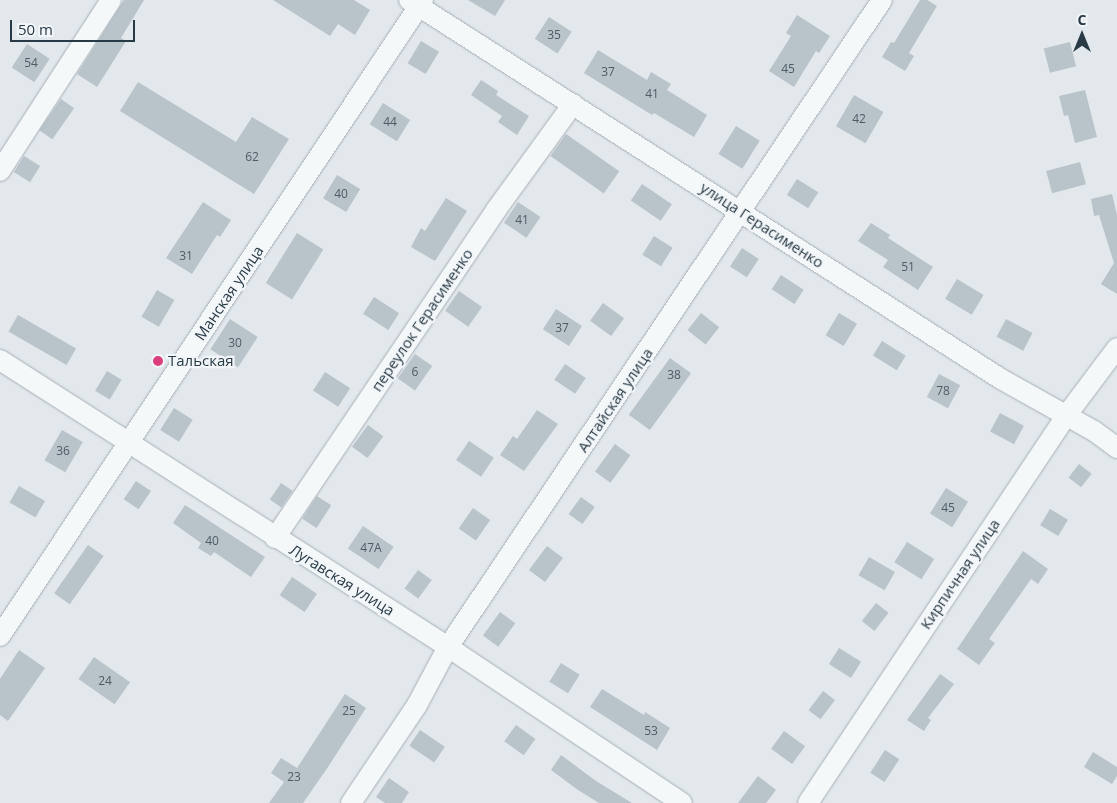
<!DOCTYPE html>
<meta charset="utf-8">
<style>
body{margin:0}
#map{position:relative;width:1117px;height:803px;overflow:hidden;background:#e2e8ec;font-family:"Open Sans",sans-serif}
div>[style]{position:absolute}
.building>*{inset:0;background:#b9c3ca;transform-origin:0 0}
.roads{filter:drop-shadow(0 0 1px #a6b0b7) drop-shadow(0 0 1px #a6b0b7)}
.minor>*{height:20px;margin:-10px;padding:0 10px;transform-origin:10px;border-radius:10px;background:#f5f8f9}
.dots>*{width:14px;height:14px;translate:-50% -50%;box-sizing:border-box;border:2px solid #f2f6f9;border-radius:50%}
span{translate:-50% -50%;white-space:nowrap;text-align:center;line-height:1.15;-webkit-text-stroke:4.5px #f2f6f9;paint-order:stroke}
.number-label{font-size:12px;color:#4c5c66}
.number-label span{-webkit-text-stroke-width:0}
.street-label{font-size:15px;color:#283a45}
.poi-label{font-size:15px;color:#283a45}
.left{translate:0 -50%;text-align:left}
.north{position:absolute;left:1057px;top:10px;width:50px;height:50px;-webkit-text-stroke:4px #f2f6f9;paint-order:stroke;rotate:0deg;font-size:14px;font-weight:700;line-height:20px;text-align:center;color:#283a45}
.north::after{content:'';display:block;margin:auto;width:18px;height:22px;background:#283a45;clip-path:polygon(50% 0,100% 100%,50% 72%,0 100%)}
.scale{position:absolute;left:10px;top:20px;width:125px;height:22px;box-sizing:border-box;border:2px solid #283a45;border-top:0;padding-left:6px;font-size:15px;line-height:18px;white-space:nowrap;color:#283a45;-webkit-text-stroke:4px #f2f6f9;paint-order:stroke}
</style>
<div id="map">
<div class="building">
<div style="clip-path:polygon(124px 0,144px 0,121px 38px,126px 41px,97px 87px,77px 74px)"></div>
<div style="clip-path:polygon(273px 0,354px 0,370px 10px,355px 35px,338px 24px,330px 36px)"></div>
<div style="clip-path:polygon(468px 0,505px 0,495px 16px)"></div>
<div style="clip-path:polygon(920px 0,927px 0,937px 6px,909px 53px,914px 56px,905px 71px,882px 57px,891px 42px,894px 43px)"></div>
<div style="clip-path:polygon(797px 15px,830px 36px,819px 53px,816px 51px,794px 87px,769px 71px,791px 36px,786px 33px)"></div>
<div style="left:549px;top:17px;width:27px;height:26px;rotate:33deg"></div>
<div style="left:421px;top:41px;width:21px;height:26px;rotate:31deg"></div>
<div style="left:1070px;top:42px;width:25px;height:27px;rotate:76deg"></div>
<div style="left:27px;top:44px;width:27px;height:28px;rotate:33deg"></div>
<div style="clip-path:polygon(598px 50px,647px 80px,651px 72px,671px 84px,667px 90px,707px 115px,694px 137px,654px 113px,652px 115px,584px 73px)"></div>
<div style="clip-path:polygon(481px 80px,498px 91px,496px 95px,529px 116px,517px 135px,498px 122px,502px 116px,471px 95px)"></div>
<div style="clip-path:polygon(138px 82px,236px 142px,252px 117px,289px 139px,254px 194px,120px 111px)"></div>
<div style="clip-path:polygon(1085px 90px,1097px 137px,1075px 143px,1068px 115px,1064px 116px,1059px 96px)"></div>
<div style="left:854px;top:95px;width:34px;height:36px;rotate:30deg"></div>
<div style="left:61px;top:99px;width:16px;height:38px;rotate:35deg"></div>
<div style="left:383px;top:103px;width:32px;height:25px;rotate:32deg"></div>
<div style="left:736px;top:126px;width:28px;height:33px;rotate:32deg"></div>
<div style="left:566px;top:134px;width:65px;height:27px;rotate:35deg"></div>
<div style="left:24px;top:156px;width:19px;height:19px;rotate:32deg"></div>
<div style="left:1080px;top:162px;width:23px;height:35px;rotate:75deg"></div>
<div style="left:337px;top:175px;width:27px;height:27px;rotate:31deg"></div>
<div style="left:797px;top:179px;width:25px;height:19px;rotate:32deg"></div>
<div style="left:642px;top:184px;width:36px;height:20px;rotate:34deg"></div>
<div style="clip-path:polygon(1112px 194px,1117px 215px,1117px 294px,1101px 284px,1114px 263px,1099px 215px,1094px 216px,1091px 199px)"></div>
<div style="clip-path:polygon(446px 198px,467px 211px,435px 261px,411px 247px,421px 228px,425px 231px)"></div>
<div style="clip-path:polygon(203px 202px,231px 220px,220px 237px,217px 235px,192px 274px,166px 258px)"></div>
<div style="left:518px;top:202px;width:27px;height:25px;rotate:34deg"></div>
<div style="clip-path:polygon(871px 223px,890px 235px,888px 238px,933px 267px,918px 290px,883px 267px,888px 260px,858px 241px)"></div>
<div style="left:297px;top:233px;width:31px;height:59px;rotate:32deg"></div>
<div style="left:654px;top:236px;width:22px;height:22px;rotate:32deg"></div>
<div style="left:742px;top:248px;width:20px;height:22px;rotate:33deg"></div>
<div style="left:781px;top:275px;width:27px;height:17px;rotate:33deg"></div>
<div style="left:957px;top:279px;width:31px;height:23px;rotate:31deg"></div>
<div style="left:157px;top:290px;width:20px;height:31px;rotate:30deg"></div>
<div style="left:459px;top:291px;width:28px;height:24px;rotate:35deg"></div>
<div style="left:374px;top:297px;width:30px;height:20px;rotate:33deg"></div>
<div style="left:603px;top:303px;width:26px;height:22px;rotate:36deg"></div>
<div style="left:556px;top:309px;width:31px;height:24px;rotate:33deg"></div>
<div style="left:701px;top:313px;width:23px;height:22px;rotate:38deg"></div>
<div style="left:839px;top:313px;width:21px;height:26px;rotate:31deg"></div>
<div style="left:18px;top:315px;width:67px;height:19px;rotate:30deg"></div>
<div style="left:230px;top:319px;width:33px;height:36px;rotate:33deg"></div>
<div style="left:1006px;top:319px;width:30px;height:20px;rotate:28deg"></div>
<div style="left:882px;top:341px;width:28px;height:17px;rotate:32deg"></div>
<div style="left:415px;top:354px;width:21px;height:30px;rotate:35deg"></div>
<div style="left:670px;top:358px;width:26px;height:70px;rotate:36deg"></div>
<div style="left:565px;top:364px;width:25px;height:19px;rotate:34deg"></div>
<div style="left:107px;top:371px;width:17px;height:23px;rotate:31deg"></div>
<div style="left:325px;top:372px;width:30px;height:22px;rotate:33deg"></div>
<div style="left:939px;top:374px;width:24px;height:26px;rotate:28deg"></div>
<div style="left:174px;top:408px;width:22px;height:26px;rotate:32deg"></div>
<div style="clip-path:polygon(537px 410px,558px 424px,524px 471px,500px 455px,513px 436px,517px 439px)"></div>
<div style="left:1000px;top:413px;width:27px;height:21px;rotate:28deg"></div>
<div style="left:368px;top:425px;width:19px;height:27px;rotate:36deg"></div>
<div style="left:62px;top:430px;width:24px;height:35px;rotate:30deg"></div>
<div style="left:469px;top:441px;width:30px;height:23px;rotate:34deg"></div>
<div style="left:615px;top:444px;width:19px;height:34px;rotate:36deg"></div>
<div style="left:1079px;top:464px;width:16px;height:17px;rotate:38deg"></div>
<div style="left:136px;top:481px;width:18px;height:22px;rotate:34deg"></div>
<div style="left:281px;top:483px;width:14px;height:20px;rotate:34deg"></div>
<div style="left:19px;top:486px;width:30px;height:19px;rotate:30deg"></div>
<div style="left:946px;top:488px;width:26px;height:30px;rotate:32deg"></div>
<div style="left:317px;top:496px;width:17px;height:27px;rotate:33deg"></div>
<div style="left:581px;top:497px;width:17px;height:21px;rotate:36deg"></div>
<div style="clip-path:polygon(185px 505px,265px 557px,251px 577px,214px 552px,211px 556px,198px 548px,201px 543px,173px 523px)"></div>
<div style="left:473px;top:508px;width:21px;height:25px;rotate:35deg"></div>
<div style="left:1050px;top:509px;width:21px;height:19px;rotate:31deg"></div>
<div style="left:363px;top:526px;width:37px;height:27px;rotate:34deg"></div>
<div style="left:907px;top:542px;width:32px;height:24px;rotate:32deg"></div>
<div style="left:88px;top:545px;width:19px;height:59px;rotate:35deg"></div>
<div style="left:547px;top:546px;width:20px;height:30px;rotate:37deg"></div>
<div style="clip-path:polygon(1023px 551px,1048px 569px,1038px 584px,1031px 579px,989px 639px,995px 643px,979px 665px,957px 649px)"></div>
<div style="left:869px;top:557px;width:30px;height:21px;rotate:30deg"></div>
<div style="left:418px;top:570px;width:17px;height:23px;rotate:36deg"></div>
<div style="left:292px;top:577px;width:30px;height:22px;rotate:34deg"></div>
<div style="left:876px;top:603px;width:16px;height:23px;rotate:38deg"></div>
<div style="left:500px;top:612px;width:19px;height:29px;rotate:36deg"></div>
<div style="left:839px;top:648px;width:26px;height:19px;rotate:32deg"></div>
<div style="clip-path:polygon(19px 650px,45px 668px,8px 721px,0 715px,0 679px)"></div>
<div style="left:94px;top:657px;width:44px;height:27px;rotate:35deg"></div>
<div style="left:561px;top:663px;width:22px;height:22px;rotate:32deg"></div>
<div style="clip-path:polygon(940px 674px,954px 684px,928px 718px,931px 720px,924px 731px,907px 720px)"></div>
<div style="clip-path:polygon(602px 689px,644px 715px,645px 712px,670px 728px,657px 750px,590px 707px)"></div>
<div style="left:823px;top:691px;width:15px;height:24px;rotate:37deg"></div>
<div style="clip-path:polygon(345px 694px,366px 708px,328px 767px,303px 803px,269px 803px,284px 782px,271px 773px,281px 758px,297px 768px)"></div>
<div style="left:516px;top:725px;width:24px;height:20px;rotate:36deg"></div>
<div style="left:420px;top:730px;width:30px;height:19px;rotate:34deg"></div>
<div style="left:784px;top:731px;width:26px;height:22px;rotate:36deg"></div>
<div style="left:885px;top:750px;width:17px;height:27px;rotate:33deg"></div>
<div style="clip-path:polygon(1093px 752px,1117px 767px,1117px 776px,1112px 784px,1084px 767px)"></div>
<div style="clip-path:polygon(561px 755px,596px 781px,632px 803px,599px 803px,578px 790px,551px 770px)"></div>
<div style="clip-path:polygon(758px 776px,776px 790px,766px 803px,738px 803px)"></div>
<div style="clip-path:polygon(389px 778px,409px 792px,402px 803px,385px 803px,376px 797px)"></div>
</div>
<div class="roads">
<div class="minor">
<div style="left:409px;top:0;width:703px;rotate:32.63deg"></div>
<div style="left:1001px;top:379px;width:107px;rotate:29.2deg"></div>
<div style="left:1094px;top:431px;width:29px;rotate:36deg"></div>
<div style="left:0;top:171px;width:204px;rotate:-57deg"></div>
<div style="left:0;top:360px;width:532px;rotate:32.64deg"></div>
<div style="left:448px;top:647px;width:281px;rotate:33.7deg"></div>
<div style="left:275px;top:538px;width:396px;rotate:-56deg"></div>
<div style="left:496px;top:210px;width:131px;rotate:-54deg"></div>
<div style="left:0;top:636px;width:764px;rotate:-56.37deg"></div>
<div style="left:351px;top:803px;width:118px;rotate:-56deg"></div>
<div style="left:417px;top:705px;width:66px;rotate:-61.9deg"></div>
<div style="left:448px;top:647px;width:779px;rotate:-56.15deg"></div>
<div style="left:808px;top:803px;width:465px;rotate:-56.3deg"></div>
<div style="left:1066px;top:416px;width:85px;rotate:-53.1deg"></div>
</div>
</div>
<div class="dots">
<div style="left:158px;top:361px;background:#da3e7c"></div>
</div>
<div class="number-label">
<span style="left:554px;top:35px">35</span>
<span style="left:31px;top:63px">54</span>
<span style="left:788px;top:69px">45</span>
<span style="left:608px;top:72px">37</span>
<span style="left:652px;top:94px">41</span>
<span style="left:859px;top:119px">42</span>
<span style="left:390px;top:122px">44</span>
<span style="left:252px;top:157px">62</span>
<span style="left:341px;top:194px">40</span>
<span style="left:522px;top:220px">41</span>
<span style="left:186px;top:256px">31</span>
<span style="left:908px;top:267px">51</span>
<span style="left:562px;top:328px">37</span>
<span style="left:235px;top:343px">30</span>
<span style="left:415px;top:372px">6</span>
<span style="left:674px;top:375px">38</span>
<span style="left:943px;top:391px">78</span>
<span style="left:63px;top:451px">36</span>
<span style="left:948px;top:508px">45</span>
<span style="left:212px;top:541px">40</span>
<span style="left:371px;top:548px">47А</span>
<span style="left:105px;top:681px">24</span>
<span style="left:349px;top:711px">25</span>
<span style="left:651px;top:731px">53</span>
<span style="left:294px;top:777px">23</span>
</div>
<div class="street-label">
<span style="left:762px;top:225px;rotate:33deg">улица Герасименко</span>
<span style="left:229px;top:293px;rotate:-56deg">Манская улица</span>
<span style="left:422px;top:320px;rotate:-56deg">переулок Герасименко</span>
<span style="left:615px;top:400px;rotate:-56deg">Алтайская улица</span>
<span style="left:960px;top:574px;rotate:-56deg">Кирпичная улица</span>
<span style="left:342px;top:580px;rotate:32deg">Лугавская улица</span>
</div>
<div class="poi-label">
<span class="left" style="left:168px;top:361px">Тальская</span>
</div>
<div class="north">С</div>
<div class="scale">50 m</div>
</div>
